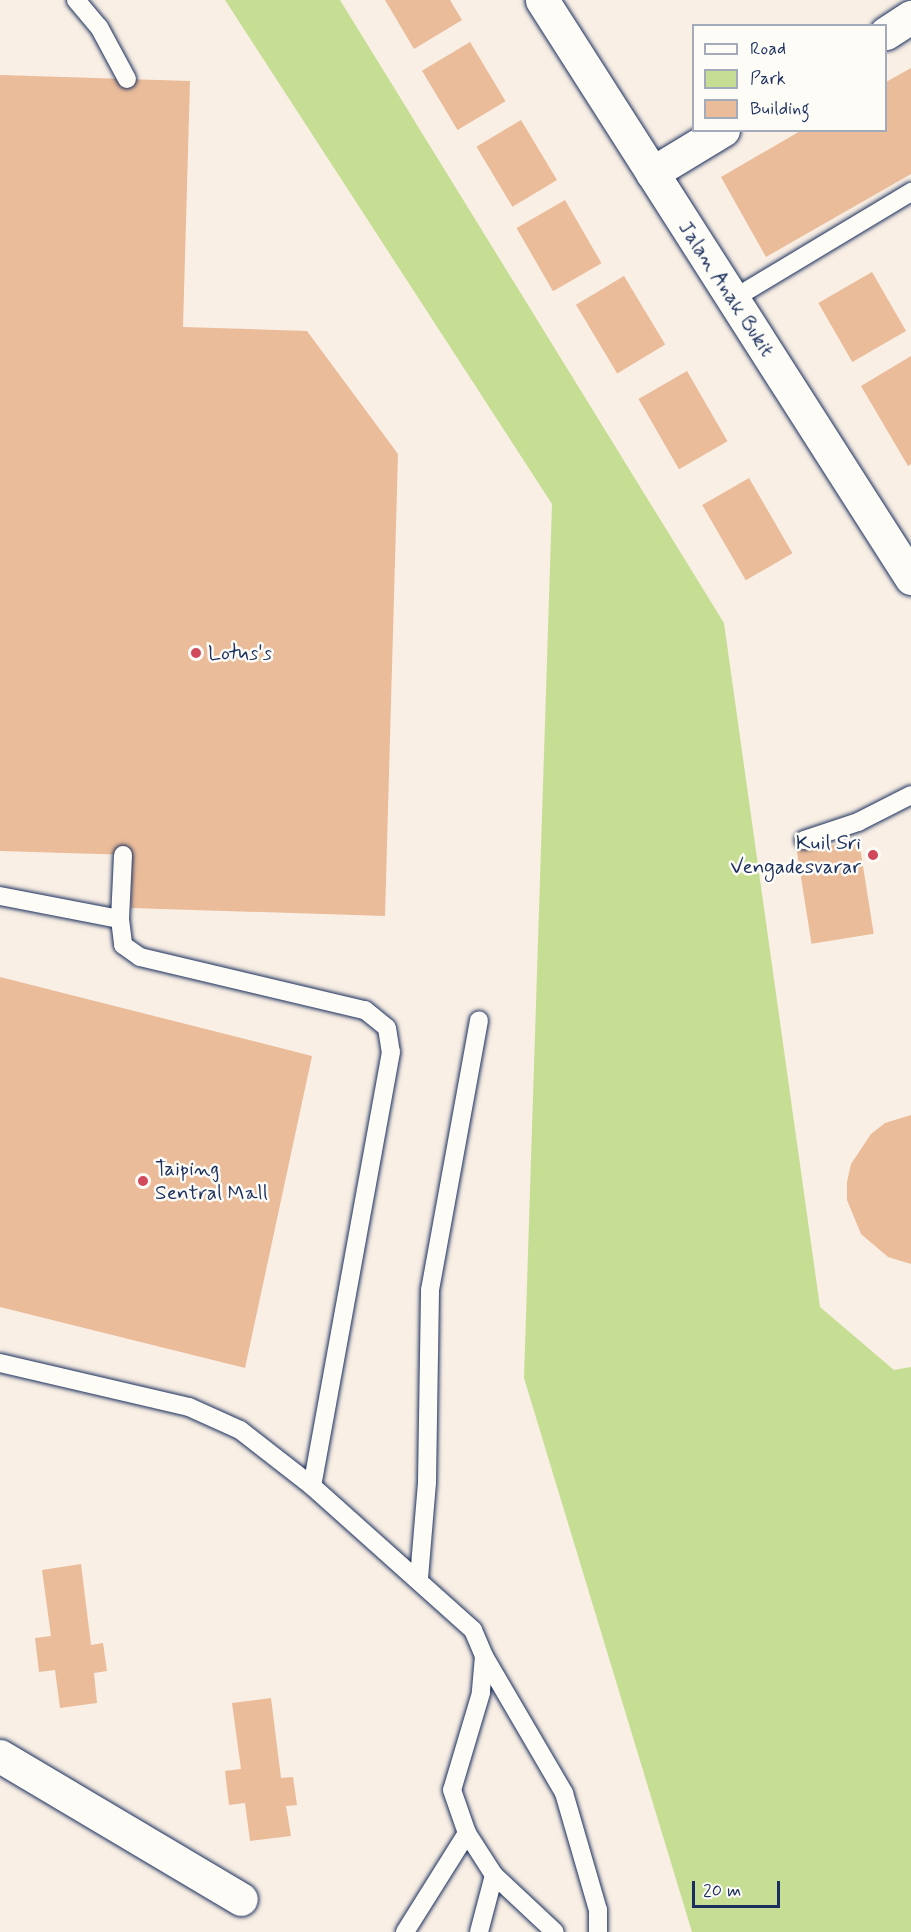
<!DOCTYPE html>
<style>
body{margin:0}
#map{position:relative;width:911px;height:1932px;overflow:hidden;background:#f9efe4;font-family:Mynerve,sans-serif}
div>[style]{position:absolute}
.green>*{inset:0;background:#c6de94}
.building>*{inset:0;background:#eabc9a;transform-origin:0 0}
.roads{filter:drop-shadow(0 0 2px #1b2f5e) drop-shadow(0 0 2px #1b2f5e)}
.lane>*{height:18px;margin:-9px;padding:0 9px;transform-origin:9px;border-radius:9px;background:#fdfcf7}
.street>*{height:33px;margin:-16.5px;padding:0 16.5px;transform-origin:16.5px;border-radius:16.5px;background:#fdfcf7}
.dots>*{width:16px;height:16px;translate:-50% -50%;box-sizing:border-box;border:3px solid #fdfcf7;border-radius:50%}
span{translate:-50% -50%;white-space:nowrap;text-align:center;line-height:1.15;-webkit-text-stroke:5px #fdfcf7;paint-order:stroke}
.street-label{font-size:21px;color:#1b2f5e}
.poi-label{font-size:21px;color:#1b2f5e}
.left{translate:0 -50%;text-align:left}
.right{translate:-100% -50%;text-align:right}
.legend{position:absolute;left:692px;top:24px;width:195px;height:108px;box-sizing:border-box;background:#fdfcf7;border:2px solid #a3aaba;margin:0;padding:8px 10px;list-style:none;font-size:18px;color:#1b2f5e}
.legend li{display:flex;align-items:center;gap:12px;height:30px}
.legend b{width:30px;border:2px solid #a3aaba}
.scale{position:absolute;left:692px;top:1881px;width:88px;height:27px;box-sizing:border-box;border:3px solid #1b2f5e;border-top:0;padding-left:8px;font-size:18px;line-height:21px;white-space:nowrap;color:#1b2f5e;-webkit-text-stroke:4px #fdfcf7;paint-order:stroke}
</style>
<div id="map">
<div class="green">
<div style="clip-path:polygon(225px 0,340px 0,724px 623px,820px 1307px,894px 1370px,911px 1367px,911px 1932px,692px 1932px,524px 1378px,552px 504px)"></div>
</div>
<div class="building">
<div style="clip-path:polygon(385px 0,450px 0,462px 20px,414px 49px)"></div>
<div style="left:470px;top:42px;width:69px;height:56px;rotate:59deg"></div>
<div style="clip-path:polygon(911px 68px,911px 174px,766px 257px,721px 177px,802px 130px,886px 130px,886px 82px)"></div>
<div style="clip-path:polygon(0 75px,190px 81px,183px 327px,307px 331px,398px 454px,385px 916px,131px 908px,132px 855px,0 851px)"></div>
<div style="left:521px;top:120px;width:70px;height:52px;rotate:59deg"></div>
<div style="left:565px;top:200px;width:73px;height:56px;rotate:60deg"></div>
<div style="left:872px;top:272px;width:68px;height:62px;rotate:60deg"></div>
<div style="left:624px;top:276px;width:80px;height:56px;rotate:59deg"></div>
<div style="clip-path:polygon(911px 356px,911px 464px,908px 466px,861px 386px)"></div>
<div style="left:687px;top:371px;width:81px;height:56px;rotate:60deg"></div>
<div style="left:749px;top:478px;width:87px;height:54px;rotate:60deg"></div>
<div style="left:859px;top:841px;width:94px;height:63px;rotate:81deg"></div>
<div style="clip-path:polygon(0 977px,312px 1056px,245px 1368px,0 1307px)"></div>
<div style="clip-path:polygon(911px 1115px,911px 1264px,888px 1257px,861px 1234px,847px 1200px,847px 1182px,851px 1164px,871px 1134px,885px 1123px)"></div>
<div style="clip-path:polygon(81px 1564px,91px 1645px,103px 1643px,107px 1671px,94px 1673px,97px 1703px,60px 1708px,55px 1670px,39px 1672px,35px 1638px,51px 1636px,42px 1570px)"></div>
<div style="clip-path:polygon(271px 1698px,281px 1778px,293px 1777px,297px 1805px,286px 1806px,291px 1836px,250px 1841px,245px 1803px,229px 1805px,225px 1771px,241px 1769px,232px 1703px)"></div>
</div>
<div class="roads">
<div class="lane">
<div style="left:76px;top:0;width:35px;rotate:50deg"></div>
<div style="left:99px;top:27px;width:59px;rotate:61.7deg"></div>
<div style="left:733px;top:299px;width:208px;rotate:-31deg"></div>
<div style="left:804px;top:840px;width:57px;rotate:-18.4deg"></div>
<div style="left:858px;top:822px;width:59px;rotate:-27deg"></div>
<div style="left:0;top:896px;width:122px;rotate:10.9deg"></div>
<div style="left:120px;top:919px;width:26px;rotate:83deg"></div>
<div style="left:123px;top:945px;width:21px;rotate:35deg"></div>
<div style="left:140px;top:957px;width:231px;rotate:13.3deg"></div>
<div style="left:365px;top:1010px;width:28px;rotate:39deg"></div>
<div style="left:387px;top:1028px;width:24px;rotate:81deg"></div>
<div style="left:391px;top:1052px;width:441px;rotate:100.3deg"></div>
<div style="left:120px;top:919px;width:64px;rotate:-87.3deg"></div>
<div style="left:0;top:1363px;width:194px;rotate:13.1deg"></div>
<div style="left:189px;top:1407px;width:56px;rotate:24.3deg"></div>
<div style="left:240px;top:1430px;width:91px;rotate:37.9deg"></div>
<div style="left:312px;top:1486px;width:216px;rotate:41.8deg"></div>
<div style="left:473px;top:1630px;width:28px;rotate:67deg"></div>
<div style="left:484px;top:1656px;width:37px;rotate:95deg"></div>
<div style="left:481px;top:1693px;width:101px;rotate:106.6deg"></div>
<div style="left:452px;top:1790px;width:46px;rotate:70.8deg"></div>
<div style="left:467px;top:1833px;width:50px;rotate:57.3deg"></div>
<div style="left:494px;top:1875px;width:59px;rotate:104.7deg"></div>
<div style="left:419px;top:1578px;width:96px;rotate:-85.2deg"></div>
<div style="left:427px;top:1482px;width:192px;rotate:-89.1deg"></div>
<div style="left:430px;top:1290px;width:274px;rotate:-79.7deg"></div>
<div style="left:484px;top:1656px;width:159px;rotate:59.7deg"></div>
<div style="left:564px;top:1793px;width:122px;rotate:73.8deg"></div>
<div style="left:598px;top:1910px;width:22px;rotate:90deg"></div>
<div style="left:494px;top:1875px;width:83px;rotate:43.1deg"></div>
<div style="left:405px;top:1932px;width:117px;rotate:-57.9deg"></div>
</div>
<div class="street">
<div style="left:542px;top:0;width:686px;rotate:57.45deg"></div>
<div style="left:886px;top:33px;width:30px;rotate:-33deg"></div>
<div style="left:652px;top:173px;width:83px;rotate:-31.2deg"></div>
<div style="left:0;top:1756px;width:280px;rotate:30.7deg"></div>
</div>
</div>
<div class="dots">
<div style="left:196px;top:653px;background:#d1495b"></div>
<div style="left:873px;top:855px;background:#d1495b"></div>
<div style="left:143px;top:1181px;background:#d1495b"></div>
</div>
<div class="street-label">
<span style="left:726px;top:289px;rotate:57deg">Jalan Anak Bukit</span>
</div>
<div class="poi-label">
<span class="left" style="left:208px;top:653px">Lotus's</span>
<span class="right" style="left:861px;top:855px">Kuil Sri<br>Vengadesvarar</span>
<span class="left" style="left:155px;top:1181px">Taiping<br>Sentral Mall</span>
</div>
<ul class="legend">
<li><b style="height:8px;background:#fdfcf7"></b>Road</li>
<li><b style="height:16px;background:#c6de94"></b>Park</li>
<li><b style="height:16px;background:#eabc9a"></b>Building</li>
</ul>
<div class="scale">20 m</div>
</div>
